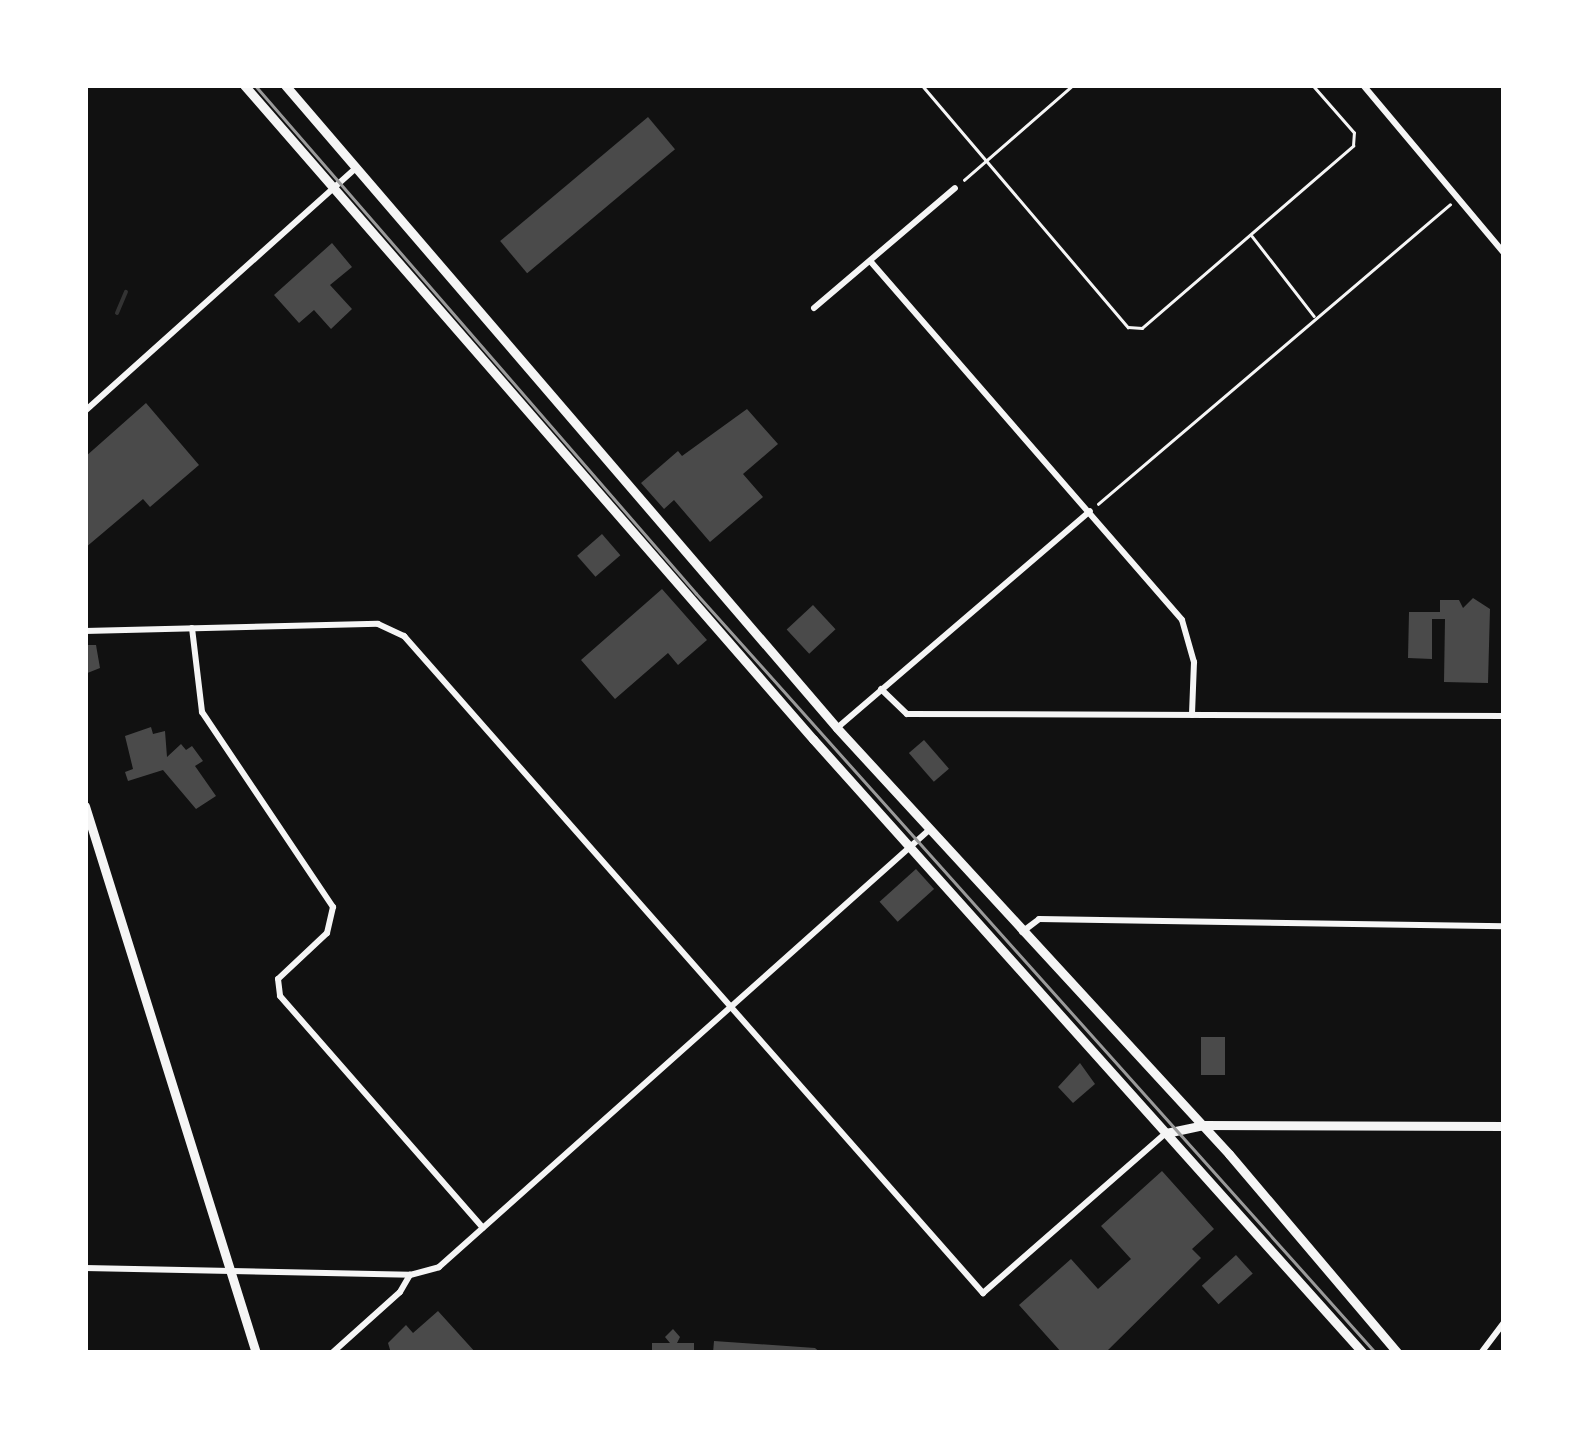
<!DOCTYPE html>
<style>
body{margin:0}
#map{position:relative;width:1589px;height:1438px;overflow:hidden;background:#111;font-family:"PT Sans",sans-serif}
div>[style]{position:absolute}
.stream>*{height:4px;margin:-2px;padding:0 2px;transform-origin:2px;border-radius:2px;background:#333}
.building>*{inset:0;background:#4a4a4a;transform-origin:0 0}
.path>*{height:2.5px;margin:-1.25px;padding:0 1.25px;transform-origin:1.25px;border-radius:1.25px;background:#f5f5f5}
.minor>*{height:6px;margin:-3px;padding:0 3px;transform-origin:3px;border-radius:3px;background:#f5f5f5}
.tertiary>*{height:9px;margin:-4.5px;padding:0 4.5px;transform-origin:4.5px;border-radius:4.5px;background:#f5f5f5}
.secondary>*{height:9px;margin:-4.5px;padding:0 4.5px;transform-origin:4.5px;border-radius:4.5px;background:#f5f5f5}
.tram>*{height:2.5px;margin:-1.25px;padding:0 1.25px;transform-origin:1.25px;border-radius:1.25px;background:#9a9a9a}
span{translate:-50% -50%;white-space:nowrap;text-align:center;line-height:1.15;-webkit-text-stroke:10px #fff;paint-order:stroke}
.frame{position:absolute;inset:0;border:88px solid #fff;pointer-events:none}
</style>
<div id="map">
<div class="stream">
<div style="left:117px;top:313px;width:23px;rotate:-67deg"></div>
</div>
<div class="building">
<div style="left:648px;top:117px;width:42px;height:193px;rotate:50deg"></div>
<div style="clip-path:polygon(332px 243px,352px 267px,330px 285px,352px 309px,331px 329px,314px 310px,299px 323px,274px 295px)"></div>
<div style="clip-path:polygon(146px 403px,199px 465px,150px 507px,143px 499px,85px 548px,85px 457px)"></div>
<div style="clip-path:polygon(747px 409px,778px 444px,743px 474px,763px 497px,710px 542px,674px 500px,664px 509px,641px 483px,678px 451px,682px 456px)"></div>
<div style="left:602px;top:534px;width:28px;height:33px;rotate:49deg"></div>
<div style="clip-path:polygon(662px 589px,707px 640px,678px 665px,668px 653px,615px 699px,581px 660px)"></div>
<div style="clip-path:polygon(1473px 598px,1490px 609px,1488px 683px,1444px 682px,1445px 619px,1432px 619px,1432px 659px,1408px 658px,1409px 612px,1440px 612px,1440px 600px,1459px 600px,1463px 608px)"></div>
<div style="left:813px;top:605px;width:33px;height:36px;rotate:47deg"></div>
<div style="clip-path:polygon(85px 645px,96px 645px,100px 668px,85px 674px)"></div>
<div style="clip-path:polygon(151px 727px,153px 734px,165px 731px,167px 757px,181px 744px,186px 750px,192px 746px,203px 761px,195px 766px,216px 796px,196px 809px,163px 770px,128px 781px,125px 772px,133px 769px,125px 736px)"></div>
<div style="left:924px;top:740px;width:38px;height:20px;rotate:49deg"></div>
<div style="left:916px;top:869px;width:27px;height:49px;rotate:48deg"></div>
<div style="left:1201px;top:1037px;width:24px;height:38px"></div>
<div style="clip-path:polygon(1080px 1063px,1095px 1084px,1073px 1103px,1058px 1087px)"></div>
<div style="clip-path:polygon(1162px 1171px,1214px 1229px,1192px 1249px,1201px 1258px,1105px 1353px,1062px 1353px,1019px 1305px,1071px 1259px,1098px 1289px,1131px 1259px,1101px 1226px)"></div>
<div style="left:1236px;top:1255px;width:25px;height:46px;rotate:48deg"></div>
<div style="clip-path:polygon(438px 1311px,476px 1353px,391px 1353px,388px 1343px,406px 1325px,413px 1333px)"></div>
<div style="clip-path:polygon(673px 1329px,680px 1337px,677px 1343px,694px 1343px,694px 1353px,652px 1353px,652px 1343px,670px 1343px,665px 1337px)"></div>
<div style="clip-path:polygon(714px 1341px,815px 1348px,821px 1353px,713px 1353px)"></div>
</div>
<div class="path">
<div style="left:922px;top:85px;width:318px;rotate:49.6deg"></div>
<div style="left:1128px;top:327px;width:14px;rotate:4deg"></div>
<div style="left:1142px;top:328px;width:279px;rotate:-40.8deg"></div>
<div style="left:1353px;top:146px;width:13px;rotate:-86deg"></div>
<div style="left:1354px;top:133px;width:64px;rotate:-131.2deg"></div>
<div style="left:964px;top:180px;width:145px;rotate:-41.1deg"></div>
<div style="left:1252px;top:236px;width:101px;rotate:52.2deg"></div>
<div style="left:1098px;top:504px;width:462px;rotate:-40.4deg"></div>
</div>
<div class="minor">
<div style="left:1363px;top:85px;width:219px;rotate:50deg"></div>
<div style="left:871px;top:262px;width:474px;rotate:49deg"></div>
<div style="left:1182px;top:620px;width:44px;rotate:74.1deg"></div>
<div style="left:1194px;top:662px;width:53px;rotate:92.2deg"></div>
<div style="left:814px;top:308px;width:185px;rotate:-40.4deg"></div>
<div style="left:85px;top:411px;width:364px;rotate:-41.9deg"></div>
<div style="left:192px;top:628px;width:85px;rotate:83.2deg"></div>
<div style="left:202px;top:712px;width:235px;rotate:56.1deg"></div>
<div style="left:333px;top:907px;width:27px;rotate:103deg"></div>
<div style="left:327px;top:933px;width:67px;rotate:136.8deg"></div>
<div style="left:278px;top:979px;width:17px;rotate:83deg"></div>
<div style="left:280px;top:996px;width:308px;rotate:48.8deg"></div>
<div style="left:85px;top:631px;width:293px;rotate:-1.4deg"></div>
<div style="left:378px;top:624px;width:29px;rotate:25deg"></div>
<div style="left:404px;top:636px;width:876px;rotate:48.61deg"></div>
<div style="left:983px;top:1293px;width:243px;rotate:-41.2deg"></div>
<div style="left:881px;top:689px;width:36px;rotate:44deg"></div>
<div style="left:907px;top:714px;width:597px;rotate:0.19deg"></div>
<div style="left:837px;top:728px;width:333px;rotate:-40.6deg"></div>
<div style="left:1022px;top:932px;width:21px;rotate:-37deg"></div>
<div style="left:1039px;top:919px;width:465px;rotate:0.9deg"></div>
<div style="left:85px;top:1268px;width:325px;rotate:1.2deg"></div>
<div style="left:410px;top:1275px;width:30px;rotate:-15deg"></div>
<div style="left:439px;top:1267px;width:655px;rotate:-41.72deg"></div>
<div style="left:332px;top:1353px;width:91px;rotate:-41.9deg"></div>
<div style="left:400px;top:1292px;width:20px;rotate:-60deg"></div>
<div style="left:1481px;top:1353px;width:38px;rotate:-53deg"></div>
</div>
<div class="tertiary">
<div style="left:85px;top:806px;width:573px;rotate:72.64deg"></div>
<div style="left:1166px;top:1133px;width:38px;rotate:-12deg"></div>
<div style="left:1203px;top:1125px;width:301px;rotate:0.2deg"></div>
</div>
<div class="secondary">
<div style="left:244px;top:85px;width:867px;rotate:48.98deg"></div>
<div style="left:813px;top:739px;width:824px;rotate:48.15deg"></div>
<div style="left:285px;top:85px;width:847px;rotate:49.35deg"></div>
<div style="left:837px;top:728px;width:579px;rotate:47.38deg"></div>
<div style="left:1229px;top:1154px;width:261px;rotate:49.7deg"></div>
</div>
<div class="tram">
<div style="left:255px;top:85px;width:673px;rotate:49.04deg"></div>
<div style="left:696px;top:593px;width:1020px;rotate:48.18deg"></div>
</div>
<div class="frame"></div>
</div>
